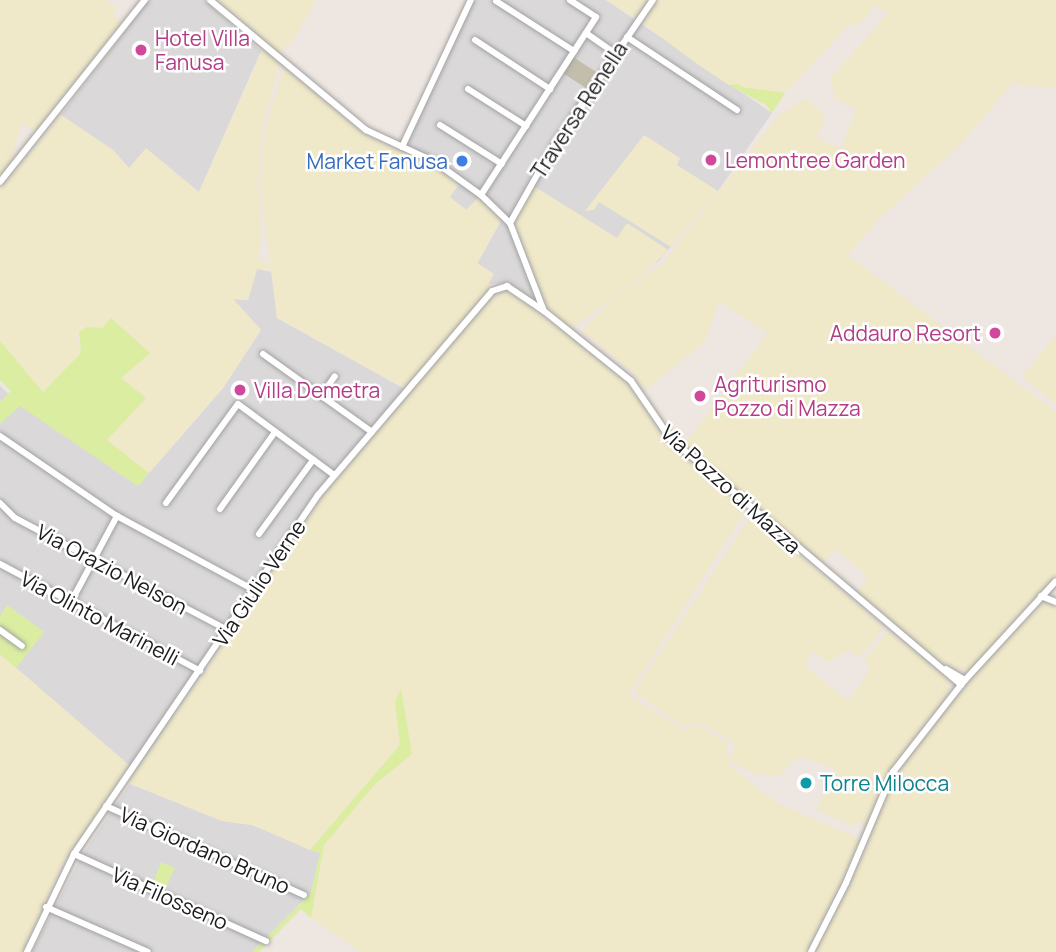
<!DOCTYPE html>
<style>
body{margin:0}
#map{position:relative;width:1056px;height:952px;overflow:hidden;background:#eee6e0;font-family:Manrope,sans-serif}
div>[style]{position:absolute}
.residential>*{inset:0;background:#dad8d9}
.construction>*{inset:0;background:#c3bdab;transform-origin:0 0}
.farmland>*{inset:0;background:#efe8c9}
.grass>*{inset:0;background:#daeda1}
.roads{filter:drop-shadow(0 0 2px #a2a2a2) drop-shadow(0 0 2px #a2a2a2)}
.minor>*{height:6px;margin:-3px;padding:0 3px;transform-origin:3px;border-radius:3px;background:#fff}
.dots>*{width:19px;height:19px;translate:-50% -50%;box-sizing:border-box;border:4px solid #fff;border-radius:50%}
span{translate:-50% -50%;white-space:nowrap;text-align:center;line-height:1.15;-webkit-text-stroke:5px #fff;paint-order:stroke}
.hotel-label{font-size:21px;color:#b23c85}
.left{translate:0 -50%;text-align:left}
.right{translate:-100% -50%;text-align:right}
.street-label{font-size:21px;color:#1b1b1b}
.shop-label{font-size:21px;color:#366cbe}
.culture-label{font-size:21px;color:#0d838f}
</style>
<div id="map">
<div class="residential">
<div style="clip-path:polygon(149px 0,204px 0,261px 51px,199px 192px,129px 169px,113px 150px,61px 115px)"></div>
<div style="clip-path:polygon(469px 0,606px 0,772px 113px,718px 191px,657px 263px,533px 186px,519px 247px,544px 302px,538px 305px,507px 283px,488px 284px,477px 264px,501px 221px,467px 210px,449px 197px,459px 183px,431px 164px,398px 150px)"></div>
<div style="clip-path:polygon(257px 269px,272px 272px,277px 318px,410px 392px,319px 496px,136px 771px,0 654px,0 386px,20px 405px,138px 486px,223px 388px,261px 330px,233px 299px,248px 300px)"></div>
<div style="clip-path:polygon(130px 784px,222px 821px,252px 825px,320px 853px,311px 893px,252px 952px,32px 952px,82px 855px)"></div>
</div>
<div class="construction">
<div style="left:573px;top:57px;width:30px;height:19px;rotate:33deg"></div>
</div>
<div class="farmland">
<div style="clip-path:polygon(0 0,106px 0,118px 8px,113px 15px,123px 23px,36px 132px,22px 122px,11px 161px,0 176px)"></div>
<div style="clip-path:polygon(218px 0,316px 0,292px 42px,279px 52px)"></div>
<div style="clip-path:polygon(606px 0,649px 0,636px 18px)"></div>
<div style="clip-path:polygon(656px 0,1056px 0,1056px 88px,1012px 84px,962px 143px,879px 219px,848px 255px,1056px 412px,1056px 575px,969px 672px,944px 665px,854px 595px,866px 581px,863px 572px,836px 549px,821px 566px,683px 446px,768px 333px,719px 302px,704px 342px,646px 390px,632px 372px,582px 330px,615px 297px,660px 266px,780px 114px,806px 98px,825px 116px,817px 139px,841px 148px,856px 110px,834px 97px,830px 78px,888px 14px,875px 5px,858px 25px,850px 24px,785px 93px,729px 85px,697px 64px,641px 22px)"></div>
<div style="clip-path:polygon(263px 49px,280px 63px,263px 125px,258px 185px,262px 232px,258px 259px,269px 264px,270px 271px,257px 269px,248px 300px,233px 299px,261px 330px,223px 388px,149px 473px,107px 440px,146px 398px,121px 378px,150px 353px,111px 318px,102px 328px,94px 327px,77px 337px,81px 353px,43px 392px,0 341px,0 187px,61px 115px,113px 150px,129px 168px,146px 148px,199px 192px)"></div>
<div style="clip-path:polygon(284px 67px,368px 137px,431px 164px,459px 184px,450px 197px,466px 210px,478px 198px,501px 220px,477px 263px,494px 274px,488px 284px,492px 287px,406px 389px,277px 318px,260px 185px,265px 129px)"></div>
<div style="clip-path:polygon(644px 135px,680px 158px,677px 165px,718px 191px,671px 247px,599px 202px,594px 210px,585px 211px)"></div>
<div style="clip-path:polygon(532px 185px,617px 238px,627px 223px,668px 250px,647px 272px,570px 330px,548px 310px,515px 235px,514px 221px)"></div>
<div style="clip-path:polygon(508px 289px,629px 383px,661px 433px,747px 509px,630px 692px,633px 698px,683px 730px,697px 724px,728px 744px,729px 765px,777px 803px,862px 840px,807px 952px,360px 952px,311px 918px,324px 845px,375px 784px,412px 754px,407px 727px,397px 717px,402px 739px,396px 752px,310px 850px,252px 825px,222px 821px,127px 782px,208px 667px,319px 496px,490px 298px)"></div>
<div style="clip-path:polygon(1056px 335px,1056px 405px,1022px 376px)"></div>
<div style="clip-path:polygon(752px 514px,884px 628px,859px 658px,849px 650px,827px 662px,812px 650px,806px 667px,848px 701px,870px 671px,865px 659px,888px 631px,950px 679px,946px 697px,887px 775px,867px 825px,857px 822px,855px 827px,816px 810px,837px 770px,804px 757px,793px 760px,779px 776px,754px 773px,730px 762px,735px 745px,701px 722px,682px 726px,634px 692px)"></div>
<div style="clip-path:polygon(1045px 601px,1056px 605px,1056px 952px,814px 952px,871px 839px,869px 834px,895px 773px,972px 677px)"></div>
<div style="clip-path:polygon(0 654px,132px 768px,63px 862px,24px 952px,0 952px)"></div>
</div>
<div class="grass">
<div style="clip-path:polygon(738px 84px,742px 87px,785px 93px,772px 113px,766px 105px,729px 85px)"></div>
<div style="clip-path:polygon(111px 318px,150px 353px,121px 378px,146px 398px,107px 440px,149px 473px,138px 486px,20px 406px,0 424px,0 402px,11px 391px,0 380px,0 341px,43px 392px,81px 353px,79px 332px,87px 327px,102px 328px)"></div>
<div style="clip-path:polygon(7px 605px,44px 632px,16px 668px,0 654px,0 616px)"></div>
<div style="clip-path:polygon(401px 689px,412px 754px,375px 784px,324px 845px,311px 918px,301px 909px,259px 952px,252px 952px,311px 893px,320px 853px,310px 850px,400px 745px,395px 701px)"></div>
<div style="clip-path:polygon(161px 862px,175px 868px,164px 891px,152px 886px)"></div>
</div>
<div class="roads">
<div class="minor">
<div style="left:210px;top:0;width:203px;rotate:39.8deg"></div>
<div style="left:366px;top:130px;width:76px;rotate:24.9deg"></div>
<div style="left:435px;top:162px;width:57px;rotate:35.7deg"></div>
<div style="left:481px;top:195px;width:40px;rotate:44deg"></div>
<div style="left:510px;top:223px;width:94px;rotate:68.9deg"></div>
<div style="left:544px;top:311px;width:112px;rotate:38.8deg"></div>
<div style="left:631px;top:381px;width:69px;rotate:55.6deg"></div>
<div style="left:670px;top:438px;width:382px;rotate:40.3deg"></div>
<div style="left:496px;top:1px;width:93px;rotate:32.7deg"></div>
<div style="left:586px;top:33px;width:37px;rotate:35deg"></div>
<div style="left:627px;top:37px;width:132px;rotate:33.6deg"></div>
<div style="left:475px;top:40px;width:90px;rotate:33.2deg"></div>
<div style="left:468px;top:89px;width:69px;rotate:32.5deg"></div>
<div style="left:440px;top:125px;width:73px;rotate:32.2deg"></div>
<div style="left:402px;top:147px;width:162px;rotate:-64.9deg"></div>
<div style="left:0;top:182px;width:233px;rotate:-51.5deg"></div>
<div style="left:481px;top:195px;width:212px;rotate:-57.1deg"></div>
<div style="left:596px;top:17px;width:31px;rotate:-147deg"></div>
<div style="left:510px;top:223px;width:92px;rotate:-60.6deg"></div>
<div style="left:555px;top:143px;width:173px;rotate:-55.6deg"></div>
<div style="left:263px;top:354px;width:134px;rotate:35.6deg"></div>
<div style="left:321px;top:396px;width:24px;rotate:-55deg"></div>
<div style="left:0;top:436px;width:142px;rotate:34.4deg"></div>
<div style="left:117px;top:516px;width:156px;rotate:28.4deg"></div>
<div style="left:0;top:503px;width:21px;rotate:45deg"></div>
<div style="left:15px;top:518px;width:240px;rotate:27.8deg"></div>
<div style="left:166px;top:503px;width:122px;rotate:-54deg"></div>
<div style="left:238px;top:404px;width:119px;rotate:36.5deg"></div>
<div style="left:220px;top:509px;width:95px;rotate:-54.5deg"></div>
<div style="left:259px;top:534px;width:92px;rotate:-53.9deg"></div>
<div style="left:0;top:564px;width:227px;rotate:28.1deg"></div>
<div style="left:1041px;top:596px;width:16px;rotate:22deg"></div>
<div style="left:71px;top:602px;width:98px;rotate:-61.9deg"></div>
<div style="left:0;top:630px;width:27px;rotate:36deg"></div>
<div style="left:946px;top:669px;width:22px;rotate:30deg"></div>
<div style="left:106px;top:806px;width:217px;rotate:24.2deg"></div>
<div style="left:74px;top:854px;width:211px;rotate:24.4deg"></div>
<div style="left:46px;top:907px;width:111px;rotate:23.8deg"></div>
<div style="left:27px;top:952px;width:109px;rotate:-64.4deg"></div>
<div style="left:74px;top:854px;width:434px;rotate:-55.8deg"></div>
<div style="left:318px;top:495px;width:268px;rotate:-49.5deg"></div>
<div style="left:492px;top:291px;width:16px;rotate:-18deg"></div>
<div style="left:507px;top:286px;width:45px;rotate:34deg"></div>
<div style="left:811px;top:952px;width:77px;rotate:-63.1deg"></div>
<div style="left:846px;top:883px;width:121px;rotate:-67.1deg"></div>
<div style="left:893px;top:772px;width:117px;rotate:-52deg"></div>
<div style="left:965px;top:680px;width:134px;rotate:-47.4deg"></div>
</div>
</div>
<div class="dots">
<div style="left:141px;top:50px;background:#d1479c"></div>
<div style="left:711px;top:160px;background:#d1479c"></div>
<div style="left:462px;top:161px;background:#3f7fe0"></div>
<div style="left:995px;top:333px;background:#d1479c"></div>
<div style="left:240px;top:390px;background:#d1479c"></div>
<div style="left:700px;top:396px;background:#d1479c"></div>
<div style="left:806px;top:783px;background:#0f9aa8"></div>
</div>
<div class="hotel-label">
<span class="left" style="left:155px;top:50px">Hotel Villa<br>Fanusa</span>
<span class="left" style="left:725px;top:160px">Lemontree Garden</span>
<span class="right" style="left:981px;top:333px">Addauro Resort</span>
<span class="left" style="left:714px;top:396px">Agriturismo<br>Pozzo di Mazza</span>
<span class="left" style="left:254px;top:390px">Villa Demetra</span>
</div>
<div class="street-label">
<span style="left:579px;top:110px;rotate:-57deg">Traversa Renella</span>
<span style="left:731px;top:489px;rotate:42deg">Via Pozzo di Mazza</span>
<span style="left:112px;top:569px;rotate:28deg">Via Orazio Nelson</span>
<span style="left:259px;top:583px;rotate:-56deg">Via Giulio Verne</span>
<span style="left:100px;top:618px;rotate:28deg">Via Olinto Marinelli</span>
<span style="left:205px;top:850px;rotate:24deg">Via Giordano Bruno</span>
<span style="left:170px;top:898px;rotate:24deg">Via Filosseno</span>
</div>
<div class="shop-label">
<span class="right" style="left:448px;top:161px">Market Fanusa</span>
</div>
<div class="culture-label">
<span class="left" style="left:820px;top:783px">Torre Milocca</span>
</div>
</div>
